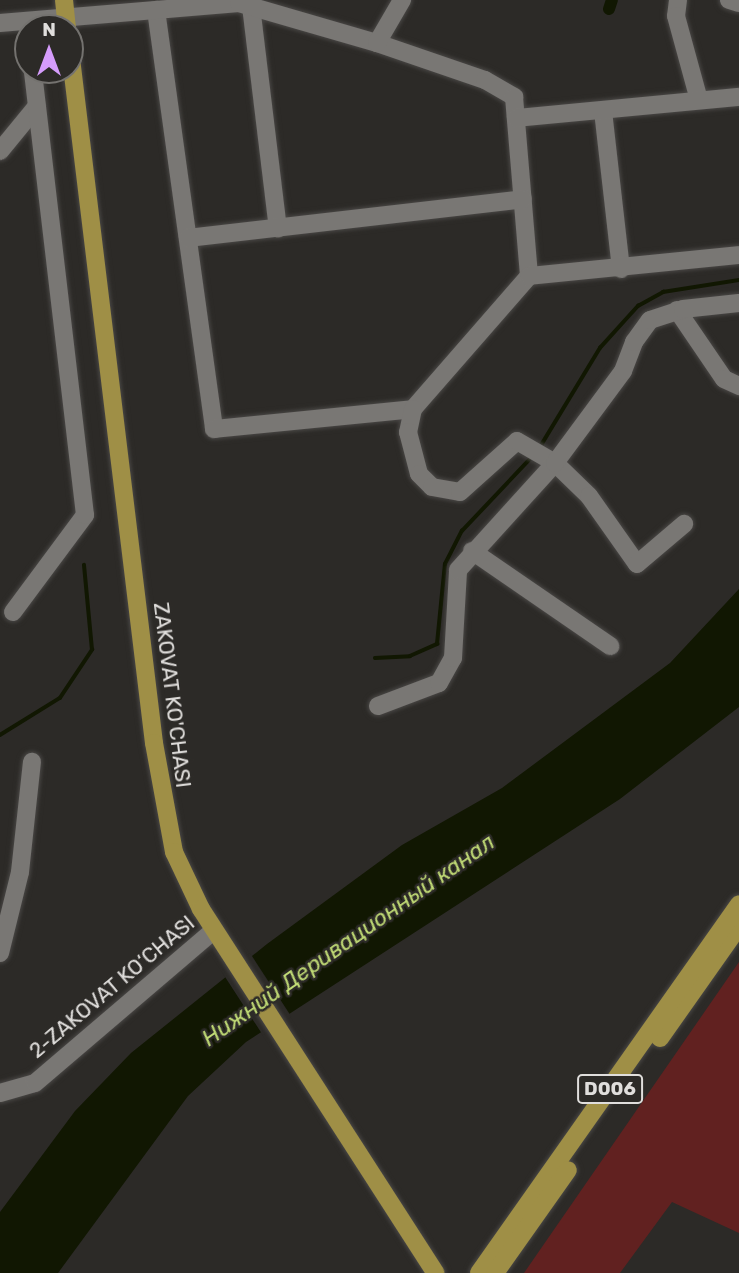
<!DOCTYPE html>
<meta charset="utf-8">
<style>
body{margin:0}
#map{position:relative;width:739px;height:1273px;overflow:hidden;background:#2c2a27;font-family:Rubik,sans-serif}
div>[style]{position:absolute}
.green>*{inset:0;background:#612120}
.water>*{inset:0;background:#111702}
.pier>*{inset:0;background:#2c2a27;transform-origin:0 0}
.stream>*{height:3.5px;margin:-1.75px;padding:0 1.75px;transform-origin:1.75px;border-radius:1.75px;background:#111702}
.canal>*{height:12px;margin:-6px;padding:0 6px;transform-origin:6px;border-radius:6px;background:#111702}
.roads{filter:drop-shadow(0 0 2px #494745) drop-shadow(0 0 2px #494745)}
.minor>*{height:18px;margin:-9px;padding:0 9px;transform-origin:9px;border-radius:9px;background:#797774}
.major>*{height:18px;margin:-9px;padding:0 9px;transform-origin:9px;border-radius:9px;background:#9f8f46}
span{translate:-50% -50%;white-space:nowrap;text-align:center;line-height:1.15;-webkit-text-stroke:5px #2c2a27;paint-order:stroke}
.shield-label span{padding:2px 5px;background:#2c2a27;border:2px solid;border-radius:5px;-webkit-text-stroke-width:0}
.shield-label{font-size:19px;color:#e0dedc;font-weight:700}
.street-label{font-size:21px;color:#e0dedc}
.water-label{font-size:23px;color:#c0da75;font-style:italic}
.north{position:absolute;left:14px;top:14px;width:70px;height:70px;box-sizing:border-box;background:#2c2a27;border:2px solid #74726f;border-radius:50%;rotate:0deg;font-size:19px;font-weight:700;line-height:28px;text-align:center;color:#e0dedc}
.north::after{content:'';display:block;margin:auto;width:24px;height:32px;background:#d59cfb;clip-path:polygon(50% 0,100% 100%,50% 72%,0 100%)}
</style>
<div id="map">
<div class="green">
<div style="clip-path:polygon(739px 962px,739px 1233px,672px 1202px,620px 1273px,524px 1273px)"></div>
</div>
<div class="water">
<div style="clip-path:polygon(739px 589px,739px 707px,620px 799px,246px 1042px,188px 1096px,58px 1273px,0 1273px,0 1212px,75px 1111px,131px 1053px,267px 944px,402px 845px,502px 788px,670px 663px)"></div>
</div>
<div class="pier">
<div style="left:250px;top:953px;width:76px;height:34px;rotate:57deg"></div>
</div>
<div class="stream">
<div style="left:540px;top:447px;width:116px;rotate:-58.8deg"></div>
<div style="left:600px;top:348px;width:57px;rotate:-47.9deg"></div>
<div style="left:638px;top:306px;width:29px;rotate:-29deg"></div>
<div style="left:663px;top:292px;width:77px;rotate:-9deg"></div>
<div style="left:375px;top:658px;width:35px;rotate:-3deg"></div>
<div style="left:410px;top:656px;width:30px;rotate:-24deg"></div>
<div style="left:437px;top:644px;width:80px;rotate:-84.3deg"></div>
<div style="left:445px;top:564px;width:37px;rotate:-63deg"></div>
<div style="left:462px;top:531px;width:103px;rotate:-46.6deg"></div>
<div style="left:0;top:735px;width:70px;rotate:-31.7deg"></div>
<div style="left:60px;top:698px;width:58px;rotate:-56.3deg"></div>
<div style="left:92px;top:650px;width:85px;rotate:-95.4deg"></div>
</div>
<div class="canal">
<div style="left:609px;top:9px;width:9px;rotate:-72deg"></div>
</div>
<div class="roads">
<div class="minor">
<div style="left:678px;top:0;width:16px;rotate:97deg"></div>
<div style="left:676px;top:16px;width:87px;rotate:74.7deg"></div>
<div style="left:729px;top:0;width:10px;rotate:17deg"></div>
<div style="left:251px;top:6px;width:224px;rotate:83.1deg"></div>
<div style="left:156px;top:10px;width:423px;rotate:82.1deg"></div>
<div style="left:214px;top:429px;width:200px;rotate:-5.7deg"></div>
<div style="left:0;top:23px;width:240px;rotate:-4.8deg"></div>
<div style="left:239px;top:3px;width:144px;rotate:16.2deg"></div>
<div style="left:377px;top:43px;width:114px;rotate:18.9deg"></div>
<div style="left:485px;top:80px;width:34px;rotate:30deg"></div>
<div style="left:514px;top:97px;width:180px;rotate:85.2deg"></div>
<div style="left:529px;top:276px;width:176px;rotate:131.1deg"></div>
<div style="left:413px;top:409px;width:24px;rotate:102deg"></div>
<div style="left:408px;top:432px;width:43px;rotate:75.3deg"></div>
<div style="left:419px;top:474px;width:18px;rotate:45deg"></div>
<div style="left:432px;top:487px;width:28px;rotate:10deg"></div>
<div style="left:460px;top:492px;width:76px;rotate:-41.8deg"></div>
<div style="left:517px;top:441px;width:44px;rotate:30.1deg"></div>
<div style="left:555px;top:463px;width:47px;rotate:44.1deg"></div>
<div style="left:589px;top:496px;width:83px;rotate:54.8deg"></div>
<div style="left:637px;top:564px;width:62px;rotate:-40.4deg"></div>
<div style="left:377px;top:43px;width:50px;rotate:-59.8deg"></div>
<div style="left:603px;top:111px;width:159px;rotate:83.5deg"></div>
<div style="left:516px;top:118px;width:224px;rotate:-5.4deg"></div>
<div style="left:0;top:151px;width:58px;rotate:-50.6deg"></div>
<div style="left:188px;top:238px;width:337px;rotate:-6.6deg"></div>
<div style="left:529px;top:276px;width:211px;rotate:-5.7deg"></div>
<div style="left:677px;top:310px;width:83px;rotate:55.7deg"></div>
<div style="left:724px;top:379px;width:17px;rotate:25deg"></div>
<div style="left:472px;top:551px;width:168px;rotate:34.5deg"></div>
<div style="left:13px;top:612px;width:121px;rotate:-53.4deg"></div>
<div style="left:85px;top:515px;width:448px;rotate:-96.7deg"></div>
<div style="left:378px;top:706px;width:65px;rotate:-20.7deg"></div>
<div style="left:439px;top:683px;width:29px;rotate:-61deg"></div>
<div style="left:453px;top:658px;width:88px;rotate:-86.7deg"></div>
<div style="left:458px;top:570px;width:144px;rotate:-47.8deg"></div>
<div style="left:555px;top:463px;width:114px;rotate:-53.5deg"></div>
<div style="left:623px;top:371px;width:31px;rotate:-69deg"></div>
<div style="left:634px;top:342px;width:27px;rotate:-54deg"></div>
<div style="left:650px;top:320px;width:35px;rotate:-18deg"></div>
<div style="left:683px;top:309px;width:56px;rotate:-6.1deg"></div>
<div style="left:0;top:953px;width:83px;rotate:-76.1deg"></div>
<div style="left:20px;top:872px;width:111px;rotate:-83.8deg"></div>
<div style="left:0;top:1093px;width:36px;rotate:-16deg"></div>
<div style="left:35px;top:1083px;width:235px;rotate:-40.5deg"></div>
</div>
<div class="major">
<div style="left:64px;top:0;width:28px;rotate:84deg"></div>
<div style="left:70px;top:50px;width:698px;rotate:83.09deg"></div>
<div style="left:154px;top:743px;width:111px;rotate:79.6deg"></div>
<div style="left:174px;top:852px;width:63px;rotate:64.7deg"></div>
<div style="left:201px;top:909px;width:433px;rotate:57.2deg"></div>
<div style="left:660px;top:1038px;width:137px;rotate:-54.8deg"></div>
<div style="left:479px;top:1273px;width:451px;rotate:-54.8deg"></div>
<div style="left:495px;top:1273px;width:126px;rotate:-54.7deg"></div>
</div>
</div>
<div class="shield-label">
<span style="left:610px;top:1089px">D006</span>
</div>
<div class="street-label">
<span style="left:172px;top:695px;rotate:83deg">ZAKOVAT KO'CHASI</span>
<span style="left:112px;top:987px;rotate:-40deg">2-ZAKOVAT KO‘CHASI</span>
</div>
<div class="water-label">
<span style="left:348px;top:940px;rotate:-35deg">Нижний Деривационный канал</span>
</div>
<div class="north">N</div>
</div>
